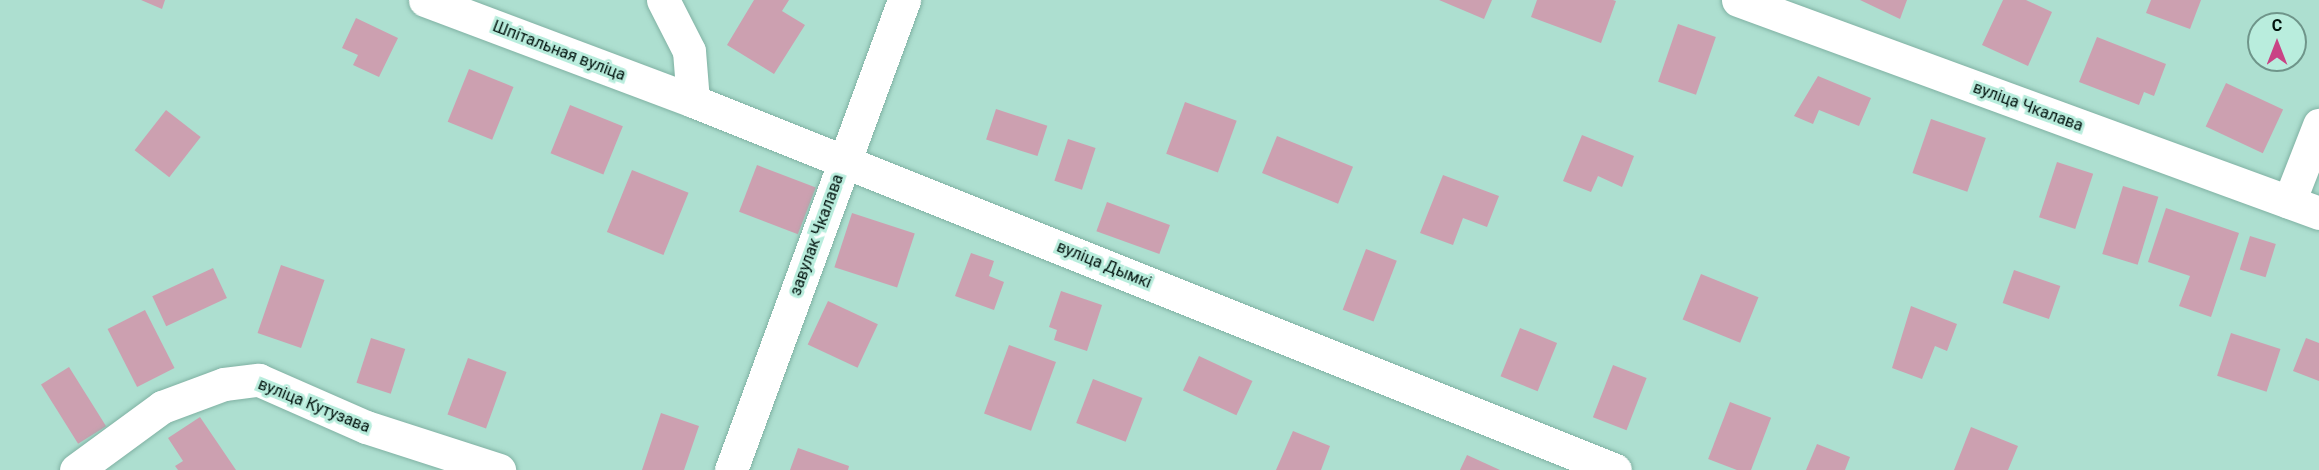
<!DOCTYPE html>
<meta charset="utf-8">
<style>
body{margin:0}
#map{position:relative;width:2319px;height:470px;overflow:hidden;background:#addfd0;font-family:Roboto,sans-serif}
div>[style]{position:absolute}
.building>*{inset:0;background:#cca0b0;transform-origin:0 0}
.roads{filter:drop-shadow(0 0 2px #80b1a3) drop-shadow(0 0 2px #80b1a3)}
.street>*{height:33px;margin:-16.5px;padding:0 16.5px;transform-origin:16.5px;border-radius:16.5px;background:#fff}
.secondary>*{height:33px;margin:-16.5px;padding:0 16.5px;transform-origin:16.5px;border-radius:16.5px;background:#fff}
span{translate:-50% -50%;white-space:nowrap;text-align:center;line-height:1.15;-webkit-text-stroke:6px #b9eddd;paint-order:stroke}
.street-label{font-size:16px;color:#01120d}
.north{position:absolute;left:2247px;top:12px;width:60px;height:60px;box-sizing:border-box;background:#b9eddd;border:2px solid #6f958a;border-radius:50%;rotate:0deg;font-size:16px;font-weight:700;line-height:24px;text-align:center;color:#01120d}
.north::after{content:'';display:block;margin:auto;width:21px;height:27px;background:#c94385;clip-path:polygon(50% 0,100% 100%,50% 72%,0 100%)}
</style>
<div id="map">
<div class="building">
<div style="clip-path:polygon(141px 0,165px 0,162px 9px)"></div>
<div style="clip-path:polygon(754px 0,789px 0,782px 11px,805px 25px,774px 74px,727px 45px)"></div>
<div style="clip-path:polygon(1439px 0,1492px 0,1484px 19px)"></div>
<div style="clip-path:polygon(1537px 0,1613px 0,1616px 1px,1601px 43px,1531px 17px)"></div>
<div style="clip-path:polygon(1860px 0,1907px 0,1900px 19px)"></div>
<div style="clip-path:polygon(2003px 0,2026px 0,2052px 12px,2028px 66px,1982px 45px)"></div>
<div style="clip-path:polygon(2151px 0,2201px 0,2190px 29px,2146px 13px)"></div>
<div style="clip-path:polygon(356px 18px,398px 38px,379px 77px,353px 65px,358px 55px,342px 48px)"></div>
<div style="left:1678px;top:24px;width:40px;height:61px;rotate:19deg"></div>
<div style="clip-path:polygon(2097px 37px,2166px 64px,2154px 96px,2144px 92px,2139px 105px,2079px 82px)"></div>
<div style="left:469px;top:69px;width:48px;height:57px;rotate:22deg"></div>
<div style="clip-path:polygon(1818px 76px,1871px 98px,1859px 126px,1819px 110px,1813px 124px,1794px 116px)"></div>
<div style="left:2226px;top:83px;width:63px;height:48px;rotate:25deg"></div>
<div style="left:1185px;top:102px;width:55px;height:55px;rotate:20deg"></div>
<div style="left:570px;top:105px;width:57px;height:52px;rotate:22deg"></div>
<div style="left:996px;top:109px;width:54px;height:32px;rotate:18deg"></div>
<div style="left:166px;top:110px;width:44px;height:51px;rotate:38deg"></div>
<div style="left:1931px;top:119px;width:58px;height:57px;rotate:19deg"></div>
<div style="clip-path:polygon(1582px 135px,1634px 156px,1622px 187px,1598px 176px,1591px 192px,1563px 181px)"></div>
<div style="left:1277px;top:136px;width:82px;height:40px;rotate:22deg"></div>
<div style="left:1068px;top:139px;width:29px;height:44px;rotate:18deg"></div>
<div style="left:2057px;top:162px;width:38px;height:58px;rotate:18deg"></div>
<div style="left:757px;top:165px;width:63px;height:50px;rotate:21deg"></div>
<div style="left:632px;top:170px;width:61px;height:67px;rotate:22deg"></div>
<div style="clip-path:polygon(1443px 175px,1499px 196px,1487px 227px,1463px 218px,1453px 245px,1420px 233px)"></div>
<div style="left:2123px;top:186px;width:37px;height:71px;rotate:17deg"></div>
<div style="left:1107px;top:202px;width:67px;height:31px;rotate:20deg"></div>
<div style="clip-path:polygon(2166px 208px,2239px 233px,2211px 317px,2179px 306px,2190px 276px,2148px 262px)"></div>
<div style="left:852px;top:213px;width:66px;height:57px;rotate:18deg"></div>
<div style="left:2250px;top:236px;width:27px;height:35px;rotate:17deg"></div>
<div style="left:1366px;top:249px;width:33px;height:65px;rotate:21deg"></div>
<div style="clip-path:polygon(971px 253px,994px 261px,989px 276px,1004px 282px,994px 310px,955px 296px)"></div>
<div style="left:281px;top:265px;width:46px;height:72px;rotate:19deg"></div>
<div style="left:213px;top:268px;width:33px;height:67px;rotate:65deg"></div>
<div style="left:2014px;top:270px;width:49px;height:35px;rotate:19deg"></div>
<div style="left:1701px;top:274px;width:62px;height:49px;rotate:22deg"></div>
<div style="clip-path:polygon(1061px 291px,1102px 305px,1087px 351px,1054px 340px,1057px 330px,1049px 327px)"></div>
<div style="left:828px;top:301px;width:55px;height:48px;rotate:25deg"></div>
<div style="clip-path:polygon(1911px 306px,1957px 324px,1947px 351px,1935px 346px,1922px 379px,1892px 368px)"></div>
<div style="left:145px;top:310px;width:65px;height:42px;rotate:63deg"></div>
<div style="left:1520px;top:328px;width:40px;height:52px;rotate:22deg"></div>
<div style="left:2231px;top:333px;width:52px;height:45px;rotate:18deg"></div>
<div style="left:371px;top:338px;width:36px;height:47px;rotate:18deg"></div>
<div style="clip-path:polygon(2306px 338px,2319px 343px,2319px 381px,2293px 371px)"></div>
<div style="left:1009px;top:345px;width:50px;height:73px;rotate:20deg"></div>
<div style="left:1199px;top:356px;width:59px;height:38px;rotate:25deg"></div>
<div style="left:468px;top:358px;width:41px;height:60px;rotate:20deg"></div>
<div style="left:1613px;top:365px;width:36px;height:56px;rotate:21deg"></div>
<div style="left:69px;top:367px;width:70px;height:33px;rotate:58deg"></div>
<div style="left:1093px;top:379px;width:53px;height:47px;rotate:21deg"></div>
<div style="left:1730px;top:402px;width:44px;height:61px;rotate:21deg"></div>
<div style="clip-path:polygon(661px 413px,699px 426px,684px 470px,642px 470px)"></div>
<div style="clip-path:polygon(200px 417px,236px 470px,178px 470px,175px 466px,183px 461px,168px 438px)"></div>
<div style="clip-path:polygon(1971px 427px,2018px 446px,2008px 470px,1954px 470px)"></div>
<div style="clip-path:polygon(1293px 431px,1330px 446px,1321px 470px,1276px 470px)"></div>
<div style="clip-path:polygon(1817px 444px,1850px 457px,1845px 470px,1806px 470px)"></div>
<div style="clip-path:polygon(798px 448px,849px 466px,848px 470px,790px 470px)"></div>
<div style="clip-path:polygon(1467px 455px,1500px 470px,1460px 470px)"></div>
</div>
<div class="roads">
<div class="street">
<div style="left:663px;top:0;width:57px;rotate:63deg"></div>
<div style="left:689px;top:51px;width:50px;rotate:85.4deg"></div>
<div style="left:1738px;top:0;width:619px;rotate:20.13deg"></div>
<div style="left:2289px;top:202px;width:83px;rotate:-68.7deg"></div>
<div style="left:76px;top:470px;width:107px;rotate:-36.2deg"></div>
<div style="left:162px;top:407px;width:66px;rotate:-20.4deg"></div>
<div style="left:224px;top:384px;width:35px;rotate:-7deg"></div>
<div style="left:259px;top:380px;width:117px;rotate:23.7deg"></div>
<div style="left:366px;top:427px;width:140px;rotate:17.9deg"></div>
<div style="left:731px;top:470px;width:501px;rotate:-69.79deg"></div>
</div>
<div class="secondary">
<div style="left:425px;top:0;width:286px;rotate:20.6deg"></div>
<div style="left:693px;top:101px;width:993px;rotate:21.81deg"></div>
</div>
</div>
<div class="street-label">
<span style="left:559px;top:51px;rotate:21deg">Шпітальная вуліца</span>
<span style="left:2028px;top:107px;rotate:20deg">вуліца Чкалава</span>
<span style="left:817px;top:235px;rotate:-70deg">завулак Чкалава</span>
<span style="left:1104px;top:265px;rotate:22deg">вуліца Дымкі</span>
<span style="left:314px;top:406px;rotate:22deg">вуліца Кутузава</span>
</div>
<div class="north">С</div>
</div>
